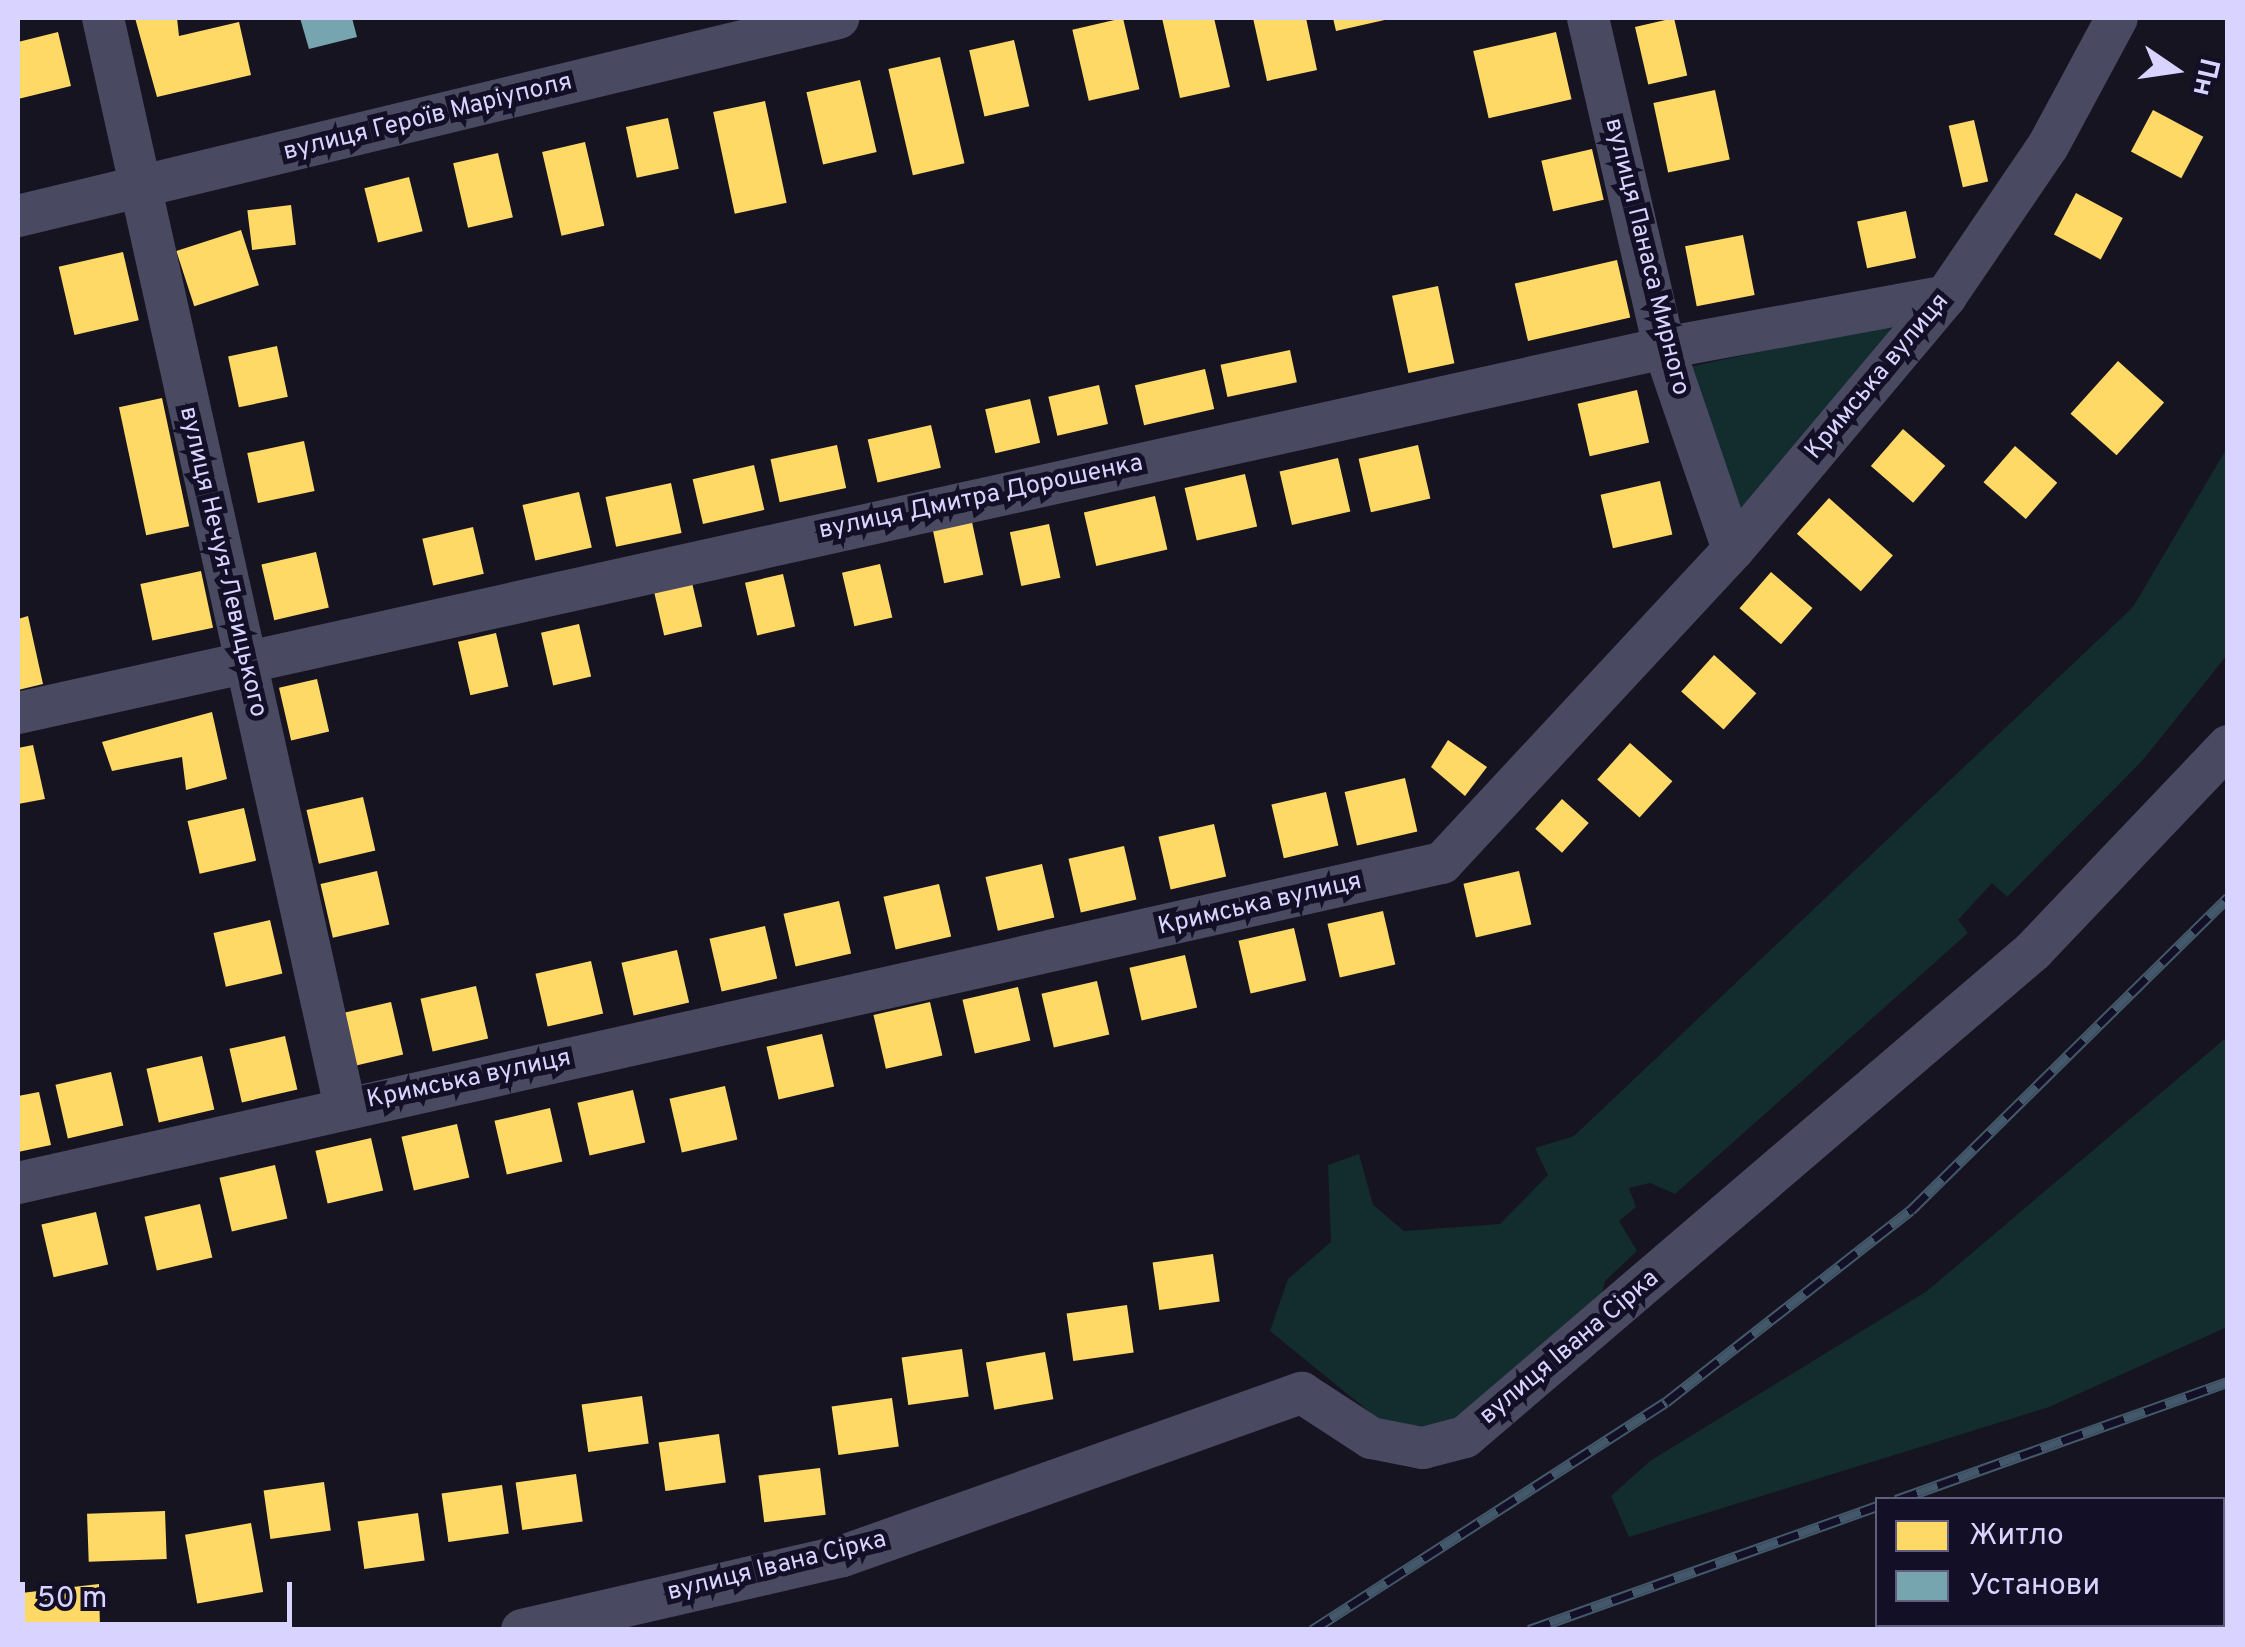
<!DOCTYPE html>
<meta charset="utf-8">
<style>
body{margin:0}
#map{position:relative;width:2245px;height:1647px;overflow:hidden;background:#161421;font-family:Overpass,sans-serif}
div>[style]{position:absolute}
.green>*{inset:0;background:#132c2d}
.homes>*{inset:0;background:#ffd966;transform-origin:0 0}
.public>*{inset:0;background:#76a5af}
.minor>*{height:42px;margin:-21px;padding:0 21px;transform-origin:21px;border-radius:21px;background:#4a4962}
.rail>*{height:11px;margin-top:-5.5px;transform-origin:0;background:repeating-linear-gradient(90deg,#130f26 0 22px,#43596b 0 44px);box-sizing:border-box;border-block:2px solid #43596b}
span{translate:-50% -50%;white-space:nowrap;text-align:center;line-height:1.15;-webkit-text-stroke:10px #130f26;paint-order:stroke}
.street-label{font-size:25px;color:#d9d4ff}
.frame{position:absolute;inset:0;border:20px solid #d9d4ff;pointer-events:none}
.legend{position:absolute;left:1875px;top:1497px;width:350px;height:130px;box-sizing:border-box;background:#130f26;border:2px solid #625e7d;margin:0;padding:12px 18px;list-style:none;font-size:30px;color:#d9d4ff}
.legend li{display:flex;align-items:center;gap:20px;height:50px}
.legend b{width:50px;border:2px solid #625e7d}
.north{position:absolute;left:2125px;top:20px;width:100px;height:100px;-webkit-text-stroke:8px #130f26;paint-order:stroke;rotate:103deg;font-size:28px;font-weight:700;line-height:40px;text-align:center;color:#d9d4ff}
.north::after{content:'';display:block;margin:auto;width:35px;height:45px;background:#d9d4ff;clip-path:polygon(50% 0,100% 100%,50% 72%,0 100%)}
.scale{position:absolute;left:20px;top:1582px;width:272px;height:45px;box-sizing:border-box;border:5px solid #d9d4ff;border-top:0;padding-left:12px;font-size:30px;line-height:35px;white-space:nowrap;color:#d9d4ff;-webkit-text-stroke:8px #130f26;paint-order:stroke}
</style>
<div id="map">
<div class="green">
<div style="clip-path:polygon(1891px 323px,1886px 354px,1740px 521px,1657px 374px)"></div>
<div style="clip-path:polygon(2227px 448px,2227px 655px,2142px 761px,2007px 897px,1992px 883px,1958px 920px,1968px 933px,1675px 1194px,1650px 1183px,1629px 1188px,1636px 1207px,1619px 1221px,1637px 1251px,1605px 1281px,1598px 1310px,1483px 1404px,1437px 1427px,1383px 1423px,1270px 1331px,1288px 1279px,1331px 1242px,1328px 1165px,1359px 1154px,1373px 1205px,1404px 1231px,1500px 1224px,1548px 1175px,1535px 1148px,1574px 1136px,2133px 607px)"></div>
<div style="clip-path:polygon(2227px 1037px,2227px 1327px,2049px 1407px,1629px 1537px,1611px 1496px,1650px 1461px,1927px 1291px)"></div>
</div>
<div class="homes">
<div style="clip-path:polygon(135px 18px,177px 18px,179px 36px,239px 22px,251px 75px,157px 97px)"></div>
<div style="left:1123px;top:18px;width:73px;height:52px;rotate:77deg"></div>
<div style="clip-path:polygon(1162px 18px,1214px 18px,1230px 87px,1180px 98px)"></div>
<div style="clip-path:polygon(1253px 18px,1306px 18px,1317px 70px,1267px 81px)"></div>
<div style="clip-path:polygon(1333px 18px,1388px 18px,1389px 19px,1336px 31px)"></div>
<div style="left:1674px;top:18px;width:59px;height:40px;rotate:77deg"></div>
<div style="clip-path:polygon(58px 32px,71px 86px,18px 99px,18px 42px)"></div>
<div style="left:1556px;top:32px;width:69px;height:85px;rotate:77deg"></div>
<div style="left:1014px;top:40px;width:68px;height:46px;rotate:77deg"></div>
<div style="left:940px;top:57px;width:109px;height:53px;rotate:77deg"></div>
<div style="left:860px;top:80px;width:74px;height:55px;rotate:77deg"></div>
<div style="left:1715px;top:90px;width:71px;height:63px;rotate:78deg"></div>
<div style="left:765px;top:101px;width:104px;height:53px;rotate:78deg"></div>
<div style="left:2153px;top:110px;width:57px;height:47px;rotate:28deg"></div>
<div style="left:668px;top:118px;width:52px;height:43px;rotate:78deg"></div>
<div style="left:1974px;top:120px;width:63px;height:26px;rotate:77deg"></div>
<div style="left:585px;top:142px;width:86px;height:44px;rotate:77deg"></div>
<div style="left:1592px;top:149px;width:52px;height:52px;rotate:77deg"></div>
<div style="left:498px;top:153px;width:66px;height:46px;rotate:77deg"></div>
<div style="left:409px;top:177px;width:56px;height:46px;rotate:76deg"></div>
<div style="left:2076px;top:193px;width:53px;height:47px;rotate:28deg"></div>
<div style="left:291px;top:205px;width:40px;height:44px;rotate:83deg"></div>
<div style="left:1906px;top:211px;width:48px;height:50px;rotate:78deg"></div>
<div style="left:241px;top:230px;width:58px;height:68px;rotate:72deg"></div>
<div style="left:1743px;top:235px;width:61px;height:59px;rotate:79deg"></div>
<div style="left:123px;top:252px;width:70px;height:66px;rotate:77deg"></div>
<div style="left:1617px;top:260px;width:59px;height:105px;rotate:77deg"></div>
<div style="left:1438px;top:286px;width:79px;height:47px;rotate:78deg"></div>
<div style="left:277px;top:346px;width:52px;height:50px;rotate:78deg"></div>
<div style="left:1290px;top:350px;width:33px;height:71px;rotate:78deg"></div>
<div style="left:2118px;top:361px;width:62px;height:71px;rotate:42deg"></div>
<div style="left:1205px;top:369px;width:41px;height:72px;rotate:77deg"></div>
<div style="left:1099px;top:385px;width:40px;height:52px;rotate:77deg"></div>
<div style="left:1637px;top:390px;width:54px;height:61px;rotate:77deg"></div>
<div style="left:162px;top:398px;width:131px;height:44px;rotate:78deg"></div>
<div style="left:1030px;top:399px;width:45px;height:46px;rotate:77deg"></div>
<div style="left:931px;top:425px;width:44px;height:65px;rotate:77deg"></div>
<div style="left:1903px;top:429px;width:56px;height:49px;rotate:41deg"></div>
<div style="left:304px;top:441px;width:51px;height:58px;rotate:78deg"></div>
<div style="left:837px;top:445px;width:44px;height:68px;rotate:78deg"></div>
<div style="left:1418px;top:445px;width:55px;height:61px;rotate:77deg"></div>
<div style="left:2015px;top:446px;width:56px;height:48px;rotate:41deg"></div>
<div style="left:1338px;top:458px;width:55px;height:60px;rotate:77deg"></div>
<div style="left:754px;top:465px;width:46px;height:63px;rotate:77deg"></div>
<div style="left:1245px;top:474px;width:54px;height:62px;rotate:77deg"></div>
<div style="left:1660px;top:481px;width:55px;height:61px;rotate:77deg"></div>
<div style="left:671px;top:483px;width:51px;height:67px;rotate:78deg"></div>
<div style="left:579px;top:492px;width:57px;height:58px;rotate:77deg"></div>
<div style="left:1155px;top:496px;width:55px;height:73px;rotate:77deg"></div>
<div style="left:1829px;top:498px;width:86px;height:48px;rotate:42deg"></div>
<div style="left:972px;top:522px;width:54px;height:40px;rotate:78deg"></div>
<div style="left:1049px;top:524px;width:55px;height:40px;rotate:78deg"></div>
<div style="left:473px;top:527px;width:48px;height:52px;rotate:77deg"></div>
<div style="left:316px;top:552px;width:57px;height:56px;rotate:77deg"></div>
<div style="left:880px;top:564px;width:55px;height:39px;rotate:77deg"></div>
<div style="left:201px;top:571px;width:58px;height:62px;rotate:78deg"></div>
<div style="left:1771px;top:572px;width:55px;height:48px;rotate:41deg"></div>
<div style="left:690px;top:574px;width:54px;height:39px;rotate:77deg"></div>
<div style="left:783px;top:574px;width:54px;height:39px;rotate:77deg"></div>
<div style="clip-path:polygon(28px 616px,43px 684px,18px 690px,18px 619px)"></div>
<div style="left:579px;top:624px;width:54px;height:39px;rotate:77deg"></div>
<div style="left:496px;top:633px;width:55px;height:39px;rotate:77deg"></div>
<div style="left:1714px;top:655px;width:57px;height:49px;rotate:42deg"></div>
<div style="left:317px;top:679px;width:54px;height:39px;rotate:77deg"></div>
<div style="clip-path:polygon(212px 712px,227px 779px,186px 790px,182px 757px,112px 771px,102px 742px)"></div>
<div style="clip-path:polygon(1448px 740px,1487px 767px,1465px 796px,1431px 767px)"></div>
<div style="left:1630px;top:743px;width:57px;height:49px;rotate:42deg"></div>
<div style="clip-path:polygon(33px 745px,45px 799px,18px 804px,18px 748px)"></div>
<div style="left:1405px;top:778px;width:55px;height:62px;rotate:77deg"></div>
<div style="left:1326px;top:792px;width:55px;height:56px;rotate:77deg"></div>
<div style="left:363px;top:797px;width:55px;height:58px;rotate:77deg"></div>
<div style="left:1562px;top:799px;width:36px;height:40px;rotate:42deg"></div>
<div style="left:244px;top:808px;width:54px;height:58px;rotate:77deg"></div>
<div style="left:1214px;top:824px;width:54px;height:57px;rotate:77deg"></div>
<div style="left:1124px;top:846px;width:55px;height:57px;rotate:77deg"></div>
<div style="left:1042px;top:864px;width:55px;height:58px;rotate:77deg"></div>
<div style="left:377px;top:871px;width:55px;height:58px;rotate:77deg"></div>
<div style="left:1519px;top:871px;width:55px;height:57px;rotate:77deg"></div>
<div style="left:939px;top:884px;width:54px;height:57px;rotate:77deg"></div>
<div style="left:839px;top:901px;width:54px;height:57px;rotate:77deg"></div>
<div style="left:1383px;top:911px;width:55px;height:57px;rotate:77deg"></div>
<div style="left:270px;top:920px;width:55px;height:58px;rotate:77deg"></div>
<div style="left:765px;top:926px;width:54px;height:57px;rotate:77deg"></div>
<div style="left:1294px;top:928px;width:54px;height:57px;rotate:77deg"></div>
<div style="left:677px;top:950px;width:54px;height:57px;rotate:77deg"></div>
<div style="left:1185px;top:955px;width:54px;height:57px;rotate:77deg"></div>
<div style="left:591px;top:961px;width:54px;height:57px;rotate:77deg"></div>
<div style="left:1097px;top:981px;width:55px;height:57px;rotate:77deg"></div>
<div style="left:476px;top:986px;width:54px;height:57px;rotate:77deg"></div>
<div style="left:1018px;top:987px;width:55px;height:57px;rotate:77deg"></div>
<div style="left:391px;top:1002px;width:54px;height:57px;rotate:77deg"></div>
<div style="left:930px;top:1002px;width:55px;height:58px;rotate:77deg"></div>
<div style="left:822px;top:1034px;width:54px;height:57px;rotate:77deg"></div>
<div style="left:285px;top:1036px;width:55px;height:57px;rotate:77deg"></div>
<div style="left:202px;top:1056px;width:55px;height:57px;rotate:77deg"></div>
<div style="left:111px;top:1072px;width:55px;height:57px;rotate:77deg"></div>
<div style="left:725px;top:1086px;width:55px;height:57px;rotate:77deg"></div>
<div style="left:633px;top:1090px;width:54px;height:57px;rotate:77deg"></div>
<div style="clip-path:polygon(39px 1092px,51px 1145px,18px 1152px,18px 1096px)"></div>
<div style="left:550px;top:1108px;width:55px;height:57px;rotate:77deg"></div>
<div style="left:457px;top:1124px;width:55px;height:57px;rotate:77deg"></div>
<div style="left:371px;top:1138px;width:54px;height:57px;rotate:77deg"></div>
<div style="left:275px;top:1165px;width:55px;height:57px;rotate:77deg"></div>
<div style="left:200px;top:1204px;width:55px;height:57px;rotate:77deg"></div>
<div style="left:96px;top:1212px;width:54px;height:56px;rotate:77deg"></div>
<div style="left:1213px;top:1254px;width:48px;height:61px;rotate:82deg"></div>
<div style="left:1127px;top:1305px;width:48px;height:61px;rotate:82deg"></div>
<div style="left:962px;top:1349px;width:48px;height:61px;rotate:82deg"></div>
<div style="left:1045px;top:1352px;width:48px;height:60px;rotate:80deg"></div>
<div style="left:642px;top:1396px;width:48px;height:61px;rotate:82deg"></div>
<div style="left:892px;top:1398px;width:49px;height:61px;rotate:82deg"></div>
<div style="left:719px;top:1434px;width:49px;height:61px;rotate:82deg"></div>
<div style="left:820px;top:1468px;width:47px;height:62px;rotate:83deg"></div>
<div style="left:576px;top:1474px;width:48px;height:61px;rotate:82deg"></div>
<div style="left:324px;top:1482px;width:49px;height:61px;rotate:82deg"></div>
<div style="left:502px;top:1485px;width:49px;height:61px;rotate:82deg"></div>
<div style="left:165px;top:1511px;width:48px;height:78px;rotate:88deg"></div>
<div style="left:418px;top:1513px;width:48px;height:61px;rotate:82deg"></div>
<div style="left:251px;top:1523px;width:70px;height:67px;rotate:80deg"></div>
<div style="clip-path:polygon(99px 1584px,100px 1630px,25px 1630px,21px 1593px)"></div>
</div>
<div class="public">
<div style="clip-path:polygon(300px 18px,352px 18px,357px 37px,309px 49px)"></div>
</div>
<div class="minor">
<div style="left:103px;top:18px;width:1116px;rotate:77.47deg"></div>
<div style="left:1588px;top:18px;width:339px;rotate:77deg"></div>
<div style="left:1664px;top:348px;width:213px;rotate:71.1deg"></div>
<div style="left:18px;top:216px;width:844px;rotate:-13.57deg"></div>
<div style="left:18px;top:713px;width:1686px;rotate:-12.5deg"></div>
<div style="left:1664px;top:348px;width:287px;rotate:-10.4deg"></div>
<div style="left:18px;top:1183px;width:1460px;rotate:-12.67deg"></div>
<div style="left:1442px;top:863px;width:427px;rotate:-47.1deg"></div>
<div style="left:1733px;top:550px;width:331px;rotate:-50deg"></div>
<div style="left:1946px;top:296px;width:181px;rotate:-55.8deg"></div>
<div style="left:2048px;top:146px;width:145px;rotate:-61.7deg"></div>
<div style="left:522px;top:1630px;width:329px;rotate:-13deg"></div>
<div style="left:843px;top:1556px;width:487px;rotate:-19.6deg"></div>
<div style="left:1302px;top:1393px;width:82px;rotate:33.1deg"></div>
<div style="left:1371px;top:1438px;width:53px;rotate:10.9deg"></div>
<div style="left:1423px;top:1448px;width:43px;rotate:-14.7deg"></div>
<div style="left:1465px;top:1437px;width:748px;rotate:-40.55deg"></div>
<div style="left:2033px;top:951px;width:283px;rotate:-46.4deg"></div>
</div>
<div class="rail">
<div style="left:1896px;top:1500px;width:352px;rotate:-19.6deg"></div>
<div style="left:2222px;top:1515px;width:6px;rotate:-18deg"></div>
<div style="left:1312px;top:1630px;width:421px;rotate:-32.8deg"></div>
<div style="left:1666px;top:1402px;width:311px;rotate:-38.1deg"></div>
<div style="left:1911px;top:1210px;width:445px;rotate:-44.6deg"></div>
<div style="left:1529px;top:1630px;width:370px;rotate:-19.6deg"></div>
<div style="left:1903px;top:1630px;width:16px;rotate:-22deg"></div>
</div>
<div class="street-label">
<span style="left:428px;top:118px;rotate:-14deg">вулиця Героїв Маріуполя</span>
<span style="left:1646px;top:257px;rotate:76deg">вулиця Панаса Мирного</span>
<span style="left:1878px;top:377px;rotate:-50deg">Кримська вулиця</span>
<span style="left:981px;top:498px;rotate:-12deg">вулиця Дмитра Дорошенка</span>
<span style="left:222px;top:562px;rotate:77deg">вулиця Нечуя-Левицького</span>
<span style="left:1260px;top:905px;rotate:-13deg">Кримська вулиця</span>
<span style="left:469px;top:1080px;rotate:-12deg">Кримська вулиця</span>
<span style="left:1570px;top:1348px;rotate:-40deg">вулиця Івана Сірка</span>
<span style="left:777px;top:1567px;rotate:-14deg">вулиця Івана Сірка</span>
</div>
<div class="frame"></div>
<ul class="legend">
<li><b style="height:28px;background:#ffd966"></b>Житло</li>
<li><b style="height:28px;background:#76a5af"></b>Установи</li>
</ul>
<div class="north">Пн</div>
<div class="scale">50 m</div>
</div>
